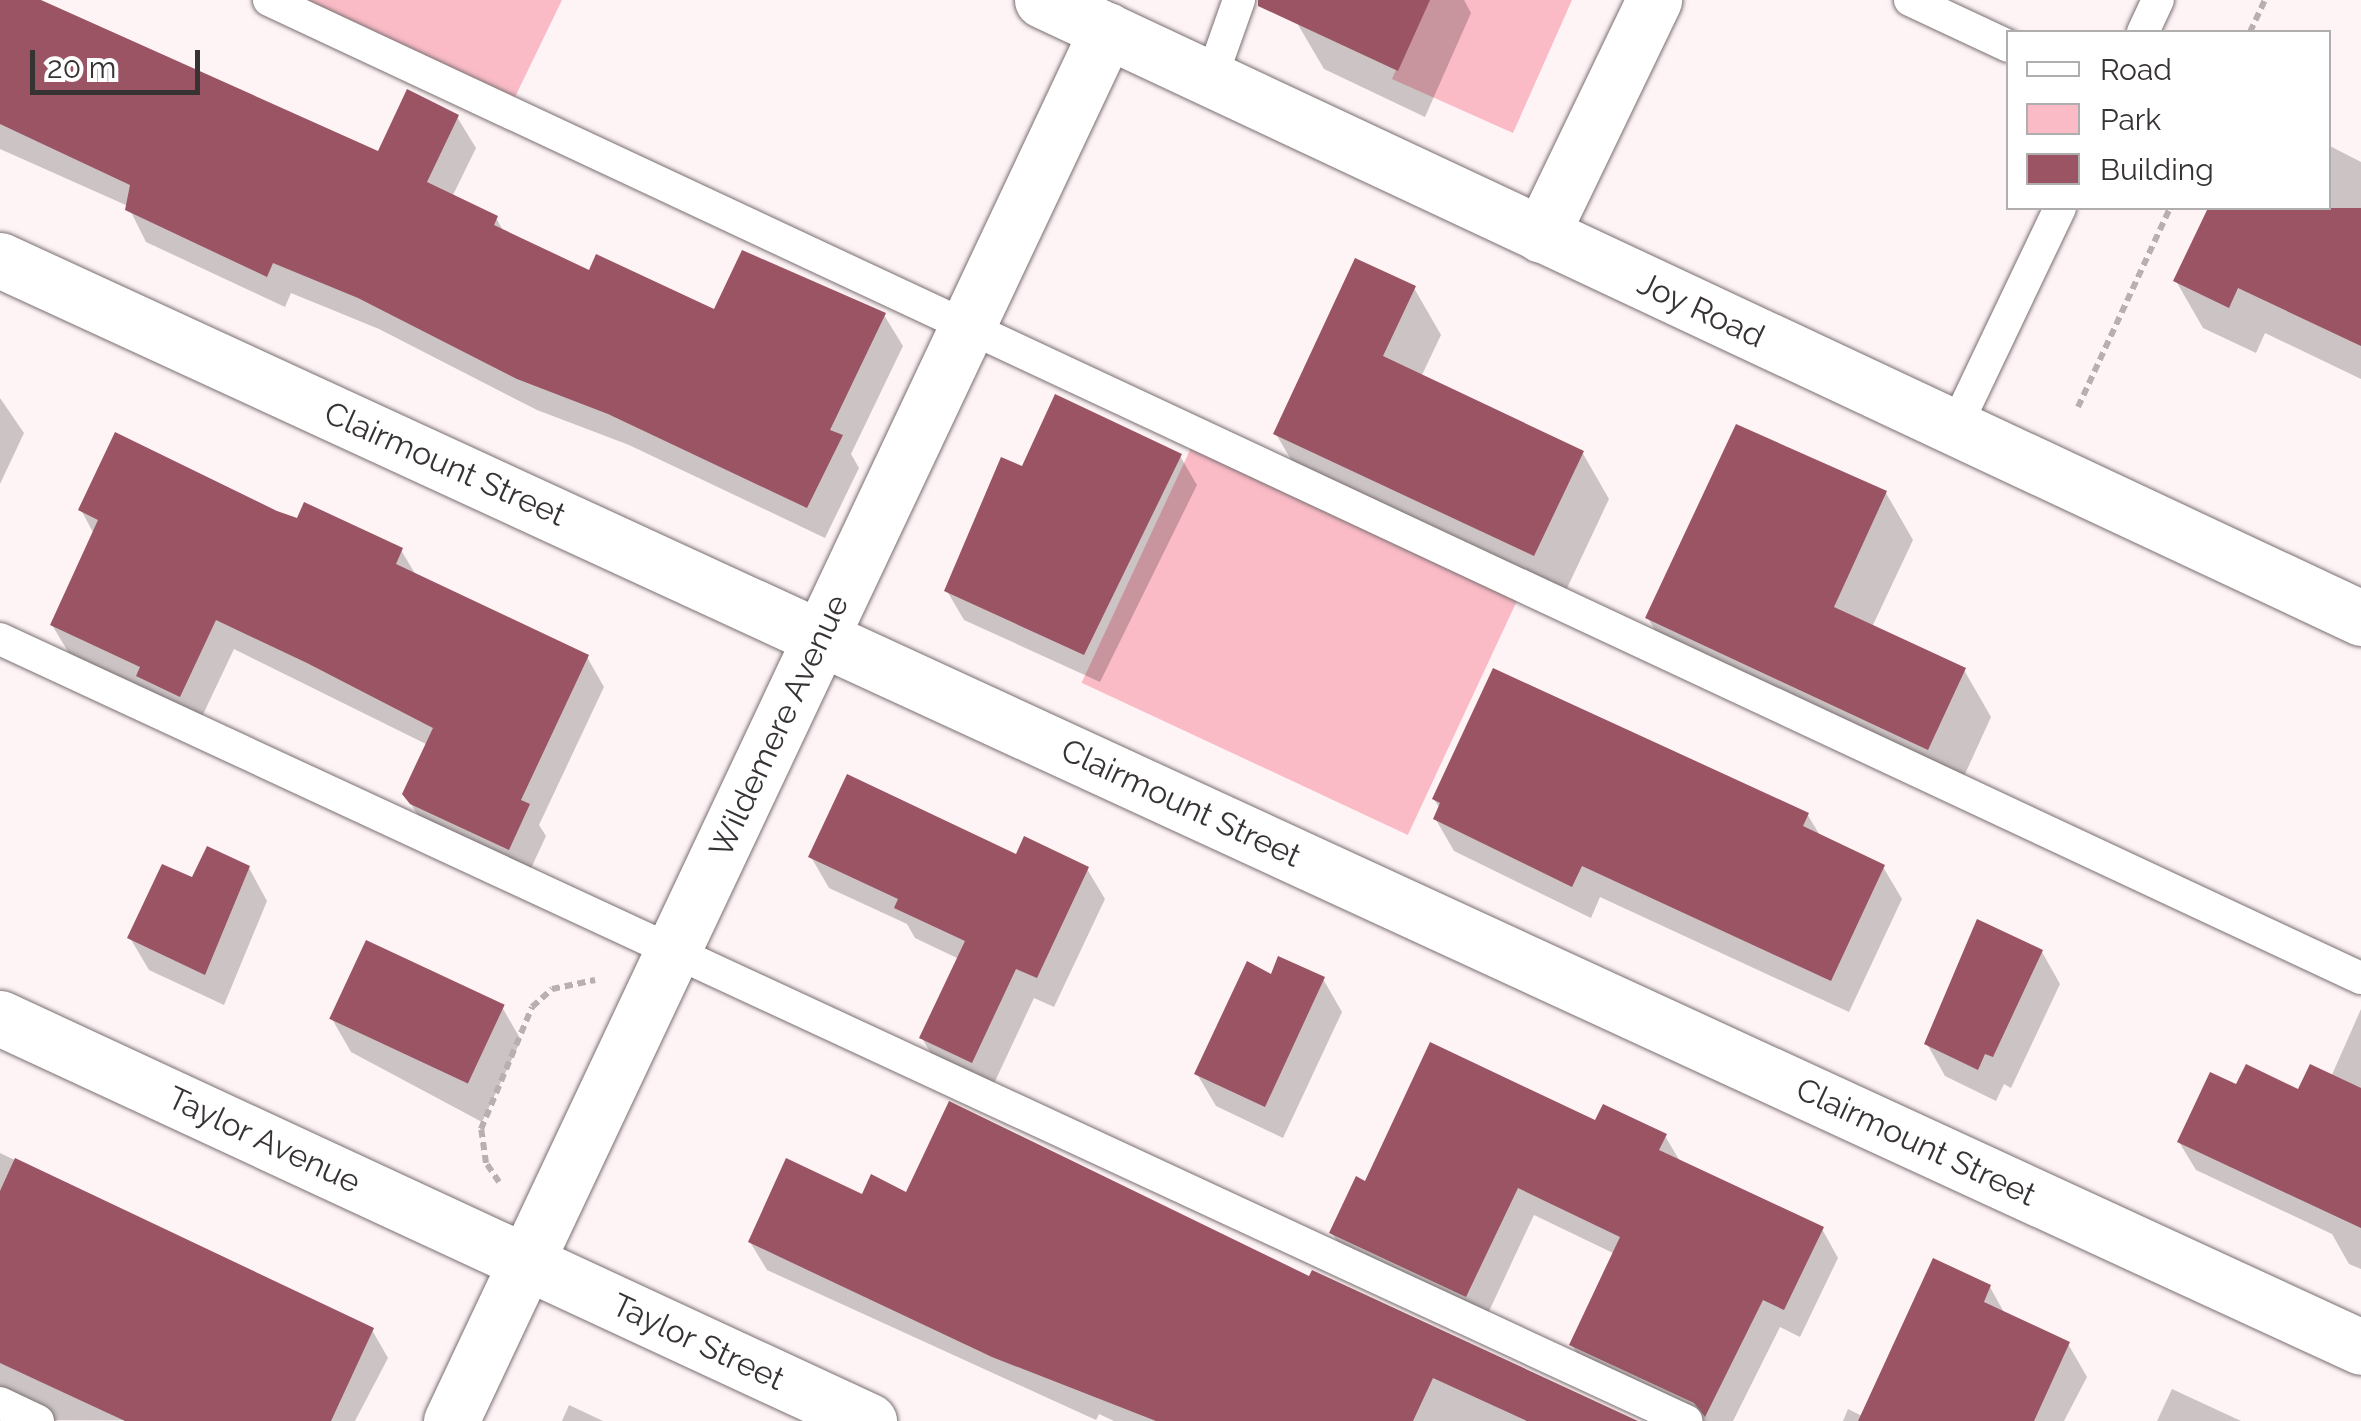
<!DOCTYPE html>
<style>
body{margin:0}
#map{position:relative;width:2361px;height:1421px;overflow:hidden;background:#fef4f6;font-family:Raleway,sans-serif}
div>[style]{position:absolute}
.green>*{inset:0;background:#fabbc6;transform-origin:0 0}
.shadow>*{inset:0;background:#0003}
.building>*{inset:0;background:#9a5463;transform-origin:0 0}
.path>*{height:6px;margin-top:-3px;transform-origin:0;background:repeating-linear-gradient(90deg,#b7afb0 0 8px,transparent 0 13px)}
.roads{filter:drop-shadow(0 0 2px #7a6f71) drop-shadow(0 0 2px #7a6f71)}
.service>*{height:32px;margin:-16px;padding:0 16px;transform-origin:16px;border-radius:16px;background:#fff}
.minor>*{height:55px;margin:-27.5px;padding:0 27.5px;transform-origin:27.5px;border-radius:27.5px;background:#fff}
.tertiary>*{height:55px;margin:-27.5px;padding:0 27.5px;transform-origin:27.5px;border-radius:27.5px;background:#fff}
span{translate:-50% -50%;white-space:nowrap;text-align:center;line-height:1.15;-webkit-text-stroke:10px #fff;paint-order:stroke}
.street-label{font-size:32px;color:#373333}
.legend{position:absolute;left:2006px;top:30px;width:325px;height:180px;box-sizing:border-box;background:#fff;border:2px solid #afadad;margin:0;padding:12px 18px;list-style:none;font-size:30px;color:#373333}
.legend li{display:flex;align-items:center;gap:20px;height:50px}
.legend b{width:50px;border:2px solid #afadad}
.scale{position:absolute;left:30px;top:50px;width:170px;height:45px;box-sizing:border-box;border:5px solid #373333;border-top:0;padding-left:12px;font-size:30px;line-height:35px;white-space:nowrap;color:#373333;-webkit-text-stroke:8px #fff;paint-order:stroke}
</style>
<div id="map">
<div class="green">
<div style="clip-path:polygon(307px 0,562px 0,515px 97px)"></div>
<div style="clip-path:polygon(1427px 0,1572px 0,1513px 133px,1392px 79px)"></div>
<div style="left:1191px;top:448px;width:360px;height:259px;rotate:25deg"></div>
</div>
<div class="shadow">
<div style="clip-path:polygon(6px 0,35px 0,379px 155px,457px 117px,476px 148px,452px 197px,496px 218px,504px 232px,590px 273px,715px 313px,884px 315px,903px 346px,851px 454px,859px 468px,825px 538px,629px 445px,537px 410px,379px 329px,291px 293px,285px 307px,146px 242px,128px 206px,0 149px,0 12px)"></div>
<div style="clip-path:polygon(1308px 0,1464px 0,1471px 13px,1425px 117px,1324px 69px,1297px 23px)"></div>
<div style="clip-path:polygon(2328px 145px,2361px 162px,2361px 379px,2265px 333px,2256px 353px,2203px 328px,2176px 281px,2211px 208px,2328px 208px)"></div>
<div style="clip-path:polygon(1414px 288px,1441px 335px,1421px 377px,1582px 452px,1609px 499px,1561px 601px,1303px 480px,1276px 434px)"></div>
<div style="clip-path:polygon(0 398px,24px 433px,0 484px)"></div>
<div style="clip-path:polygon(1180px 456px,1197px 485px,1100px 682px,964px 620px,947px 591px,1023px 469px)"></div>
<div style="clip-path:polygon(1886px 493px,1913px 540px,1872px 627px,1964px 670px,1991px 717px,1955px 796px,1675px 665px,1648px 618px)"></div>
<div style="clip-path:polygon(81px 510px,276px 513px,401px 550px,417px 577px,587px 657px,604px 687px,539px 825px,546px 836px,526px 879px,423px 824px,405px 794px,428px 745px,234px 649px,198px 725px,70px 655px,52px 625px,94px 534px)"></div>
<div style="clip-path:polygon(1434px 799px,1807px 814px,1821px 837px,1883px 867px,1902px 899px,1849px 1012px,1600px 897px,1591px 918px,1454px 851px,1435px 818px,1440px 809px)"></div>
<div style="clip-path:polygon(811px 857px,1087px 869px,1105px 899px,1054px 1007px,1034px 998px,990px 1092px,940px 1069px,922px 1038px,959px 959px,915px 938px,907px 924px,829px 888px)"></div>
<div style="clip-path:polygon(249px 868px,267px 901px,224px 1005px,149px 970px,130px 938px,193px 881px)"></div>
<div style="clip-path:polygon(2042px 952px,2060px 984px,2011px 1088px,2004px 1084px,1996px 1101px,1945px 1076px,1927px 1044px)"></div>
<div style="clip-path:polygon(1272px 977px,1323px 979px,1342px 1012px,1283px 1138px,1216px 1106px,1197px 1074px)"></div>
<div style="clip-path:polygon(502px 1007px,521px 1040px,482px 1122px,351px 1052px,332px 1019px)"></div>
<div style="clip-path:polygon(2361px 1009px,2361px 1269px,2349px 1264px,2332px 1234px,2196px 1170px,2179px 1142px,2237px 1088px,2300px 1092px,2331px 1077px)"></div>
<div style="clip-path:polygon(1596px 1124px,1665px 1136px,1681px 1163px,1822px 1229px,1838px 1258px,1800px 1337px,1780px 1327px,1733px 1421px,1691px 1421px,1589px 1374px,1572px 1345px,1615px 1254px,1534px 1215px,1483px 1324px,1349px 1262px,1332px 1233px,1366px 1184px)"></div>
<div style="clip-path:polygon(0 1153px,372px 1330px,388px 1358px,355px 1421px,0 1420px)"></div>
<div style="clip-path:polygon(908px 1195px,1311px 1279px,1632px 1421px,1114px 1421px,1099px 1414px,1096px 1420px,767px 1270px,750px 1242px,863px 1197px)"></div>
<div style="clip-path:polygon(1990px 1287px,2006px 1316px,2068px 1344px,2087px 1377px,2064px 1421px,1936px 1421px)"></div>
<div style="clip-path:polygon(2172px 1389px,2241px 1421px,2157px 1421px)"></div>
<div style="clip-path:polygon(569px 1405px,603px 1421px,562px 1421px)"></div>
<div style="clip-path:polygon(1848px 1409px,1872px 1421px,1843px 1421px)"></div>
</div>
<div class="building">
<div style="clip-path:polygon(0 0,41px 0,378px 151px,407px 89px,459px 115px,427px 182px,498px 216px,494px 225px,589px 270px,596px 254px,714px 309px,742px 250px,886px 313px,830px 430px,843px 435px,807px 508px,608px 414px,517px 379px,358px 298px,273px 263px,267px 277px,125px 210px,130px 185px,0 124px)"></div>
<div style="clip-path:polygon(1258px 0,1430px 0,1398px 71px,1258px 6px)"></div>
<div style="clip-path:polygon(2208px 208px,2361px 208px,2361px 346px,2238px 288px,2229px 308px,2173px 281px)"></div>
<div style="clip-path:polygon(1355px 258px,1416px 286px,1383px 356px,1584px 451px,1534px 556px,1273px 434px)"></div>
<div style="clip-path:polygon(1055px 394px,1182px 454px,1084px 655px,944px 591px,1001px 457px,1022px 466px)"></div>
<div style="clip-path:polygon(1736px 424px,1887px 491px,1834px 607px,1966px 668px,1928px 750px,1645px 618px)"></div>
<div style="clip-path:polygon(115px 432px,277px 511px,297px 518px,304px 502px,403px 548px,396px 564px,589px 655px,521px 800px,530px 804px,509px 850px,410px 804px,402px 794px,433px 728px,307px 663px,216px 620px,180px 697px,136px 676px,140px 667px,50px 625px,98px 520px,78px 510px)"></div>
<div style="clip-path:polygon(1493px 668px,1809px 813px,1803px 826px,1885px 865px,1831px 981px,1582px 866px,1572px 887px,1433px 819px,1440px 803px,1432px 799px)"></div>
<div style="clip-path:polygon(847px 774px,1016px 854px,1024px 836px,1089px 867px,1037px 978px,1016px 969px,972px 1063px,919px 1038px,965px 941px,894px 908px,898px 899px,808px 857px)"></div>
<div style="clip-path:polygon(207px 846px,250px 866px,205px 975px,127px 938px,162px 864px,192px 877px)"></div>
<div style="clip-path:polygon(1977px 919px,2043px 950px,1993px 1057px,1985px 1054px,1978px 1070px,1924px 1044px)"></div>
<div style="left:366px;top:940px;width:153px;height:87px;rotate:25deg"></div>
<div style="clip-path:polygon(1278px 956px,1325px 977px,1265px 1107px,1194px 1074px,1247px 961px,1271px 974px)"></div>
<div style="clip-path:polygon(1430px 1042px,1595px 1120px,1603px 1104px,1667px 1134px,1659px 1150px,1824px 1227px,1784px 1310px,1763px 1300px,1705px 1417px,1694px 1403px,1569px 1345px,1620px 1237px,1518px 1188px,1466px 1297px,1329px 1233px,1356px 1176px,1365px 1181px)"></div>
<div style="clip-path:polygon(2246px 1064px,2298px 1089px,2310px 1064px,2361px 1088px,2361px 1228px,2177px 1142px,2210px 1072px,2236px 1084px)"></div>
<div style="clip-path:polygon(949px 1101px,1309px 1276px,1312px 1270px,1638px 1421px,1527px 1421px,1433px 1378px,1413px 1421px,1156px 1421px,992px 1357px,748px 1242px,786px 1158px,862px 1194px,871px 1174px,906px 1192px)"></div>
<div style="clip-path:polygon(15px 1158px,374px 1328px,331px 1421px,125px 1421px,0 1363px,0 1191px)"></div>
<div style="clip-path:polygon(1933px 1258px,1991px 1285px,1984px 1302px,2070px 1342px,2034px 1421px,1858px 1421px)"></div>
</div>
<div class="path">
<div style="left:2250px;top:32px;width:35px;rotate:-65deg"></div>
<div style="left:2078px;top:407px;width:219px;rotate:-65.2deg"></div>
<div style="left:499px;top:1182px;width:23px;rotate:-124deg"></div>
<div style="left:486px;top:1163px;width:34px;rotate:-98deg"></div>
<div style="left:481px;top:1129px;width:132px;rotate:-67.3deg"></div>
<div style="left:532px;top:1007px;width:27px;rotate:-42deg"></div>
<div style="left:552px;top:989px;width:44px;rotate:-11.8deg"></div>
</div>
<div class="roads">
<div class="service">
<div style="left:269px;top:0;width:2309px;rotate:25.06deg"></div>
<div style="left:1910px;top:0;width:108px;rotate:25.1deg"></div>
<div style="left:2143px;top:32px;width:35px;rotate:-65deg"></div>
<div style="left:1211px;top:79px;width:84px;rotate:-70.5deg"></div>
<div style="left:1955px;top:428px;width:244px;rotate:-64.5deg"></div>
<div style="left:0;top:639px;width:1859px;rotate:24.88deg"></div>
<div style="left:0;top:1403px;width:42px;rotate:25.3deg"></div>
</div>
<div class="minor">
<div style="left:1541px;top:235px;width:261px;rotate:-64.3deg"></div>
<div style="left:0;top:260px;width:2599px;rotate:24.72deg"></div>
<div style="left:0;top:1018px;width:958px;rotate:24.88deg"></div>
<div style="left:451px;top:1421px;width:1538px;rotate:-64.75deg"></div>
</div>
<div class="tertiary">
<div style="left:1042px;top:0;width:1457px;rotate:25.1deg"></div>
</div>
</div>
<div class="street-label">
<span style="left:1701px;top:310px;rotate:25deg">Joy Road</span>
<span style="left:445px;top:464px;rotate:24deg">Clairmount Street</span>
<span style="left:779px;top:726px;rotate:-65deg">Wildemere Avenue</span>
<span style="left:1181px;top:803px;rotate:25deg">Clairmount Street</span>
<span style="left:264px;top:1140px;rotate:25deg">Taylor Avenue</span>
<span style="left:1916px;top:1142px;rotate:25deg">Clairmount Street</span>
<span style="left:698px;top:1342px;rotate:25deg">Taylor Street</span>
</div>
<ul class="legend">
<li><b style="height:12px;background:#fff"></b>Road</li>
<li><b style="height:28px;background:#fabbc6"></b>Park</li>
<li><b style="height:28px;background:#9a5463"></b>Building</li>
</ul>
<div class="scale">20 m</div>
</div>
